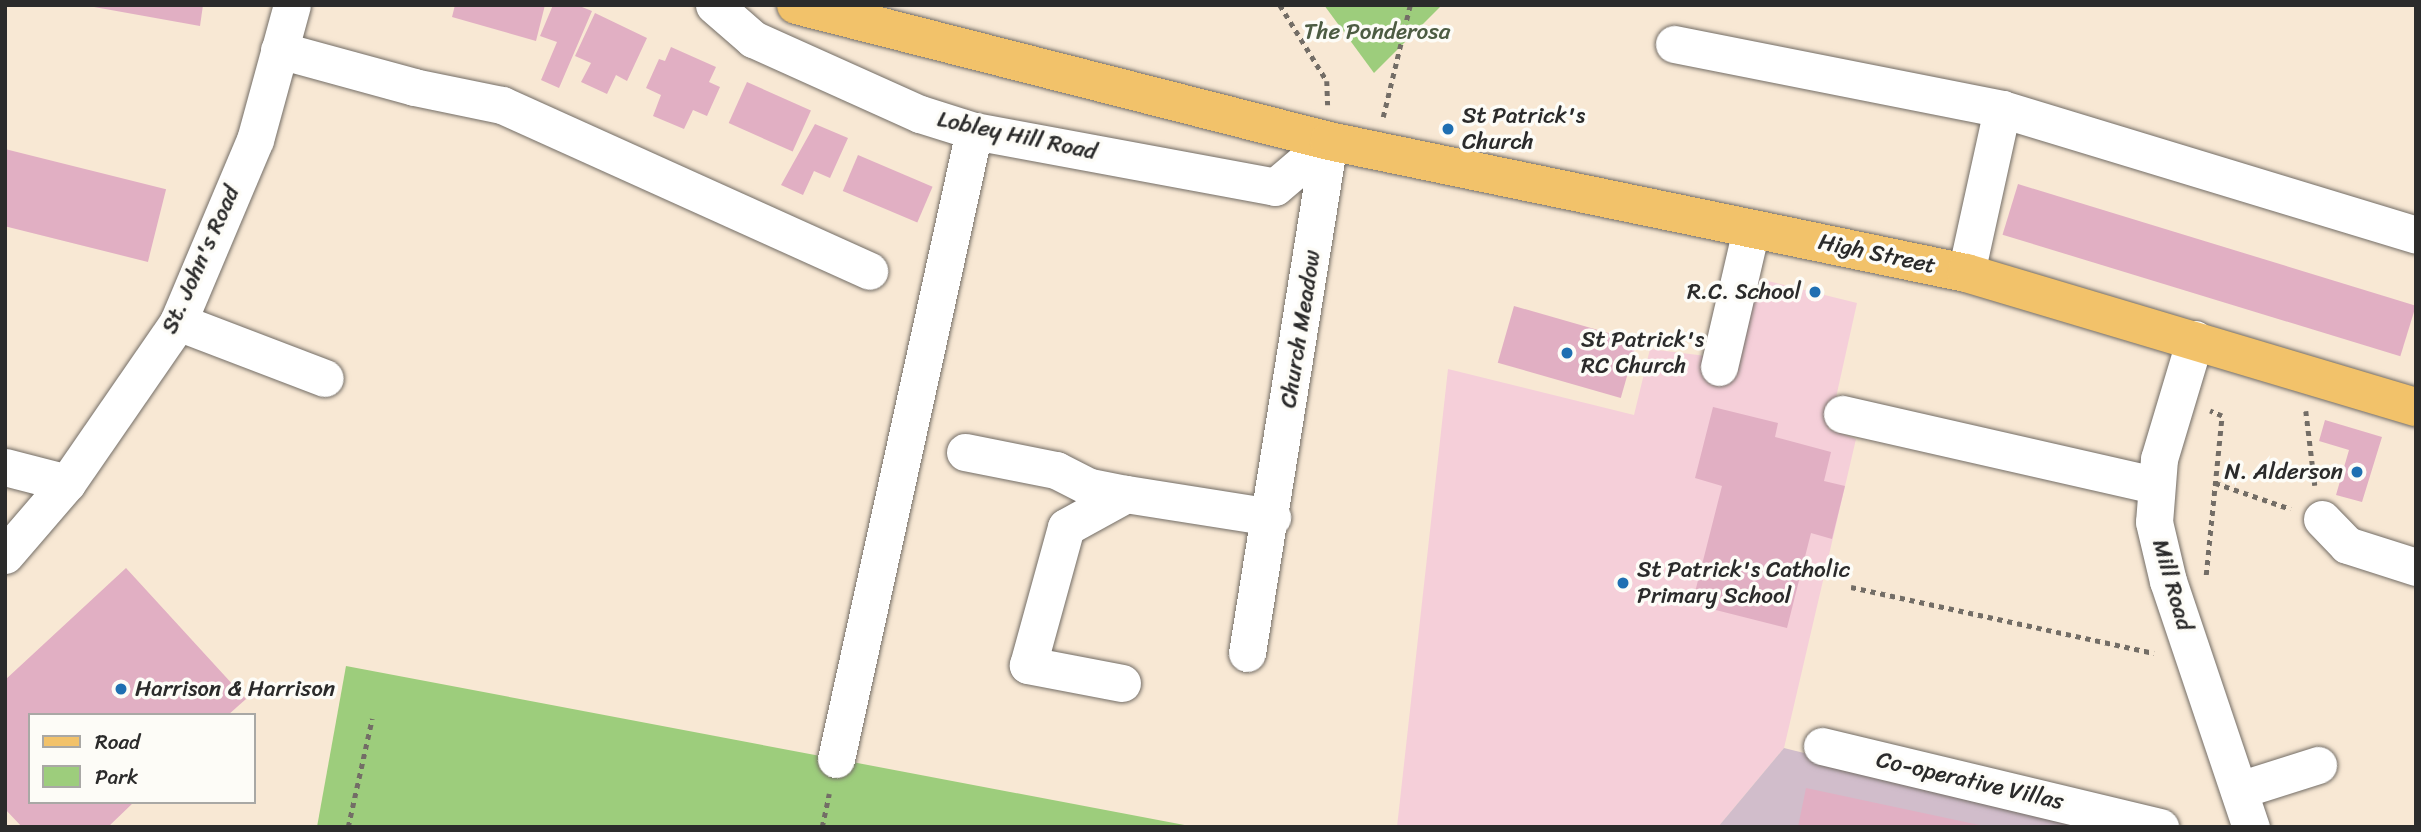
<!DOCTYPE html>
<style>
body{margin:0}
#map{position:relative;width:2421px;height:832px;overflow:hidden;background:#f8e8d4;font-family:Sriracha,sans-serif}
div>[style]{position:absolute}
.built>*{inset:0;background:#f5cfd9}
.industrial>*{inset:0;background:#d1bdcb}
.green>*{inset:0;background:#9dcd7c}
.building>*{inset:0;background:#e1afc3;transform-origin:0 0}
.path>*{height:4.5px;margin-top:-2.25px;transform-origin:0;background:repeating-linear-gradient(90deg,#736d66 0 5px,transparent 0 10px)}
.roads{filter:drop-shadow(0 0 2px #736d66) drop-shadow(0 0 2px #736d66)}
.minor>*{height:37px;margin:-18.5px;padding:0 18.5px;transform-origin:18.5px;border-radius:18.5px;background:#fff}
.major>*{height:38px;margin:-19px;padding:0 19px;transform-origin:19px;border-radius:19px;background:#f2c26a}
.dots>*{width:19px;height:19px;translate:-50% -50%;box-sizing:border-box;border:4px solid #fdfcf7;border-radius:50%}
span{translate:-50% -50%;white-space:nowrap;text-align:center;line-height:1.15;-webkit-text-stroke:7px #fdfcf7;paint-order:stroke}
.park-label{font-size:23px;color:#4d5c43}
.poi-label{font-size:23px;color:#2b2b2b}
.left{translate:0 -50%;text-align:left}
.right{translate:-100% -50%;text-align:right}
.street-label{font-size:23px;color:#2b2b2b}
.frame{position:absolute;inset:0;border:7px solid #2b2b2b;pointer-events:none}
.legend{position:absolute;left:28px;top:713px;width:228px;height:91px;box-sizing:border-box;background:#fdfcf7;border:2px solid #a9a8a5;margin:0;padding:9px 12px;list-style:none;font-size:21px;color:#2b2b2b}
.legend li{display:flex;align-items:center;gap:14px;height:35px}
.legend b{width:35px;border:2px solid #a9a8a5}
</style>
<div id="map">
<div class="built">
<div style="clip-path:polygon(1728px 271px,1857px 303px,1829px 429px,1856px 439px,1784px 748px,1718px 827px,1397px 827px,1448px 369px,1634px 415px,1650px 349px,1706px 356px)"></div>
</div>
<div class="industrial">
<div style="clip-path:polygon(1784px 748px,2101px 827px,1718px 827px)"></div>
</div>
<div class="green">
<div style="clip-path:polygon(1324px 5px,1442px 5px,1374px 73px)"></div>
<div style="clip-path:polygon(346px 666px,1195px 827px,317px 827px)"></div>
</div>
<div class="building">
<div style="clip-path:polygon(83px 5px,203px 5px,200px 26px)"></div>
<div style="clip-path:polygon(455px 5px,545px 5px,536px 41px,452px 17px)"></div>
<div style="clip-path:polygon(553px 5px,577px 5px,592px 11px,559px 88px,541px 80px,557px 42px,540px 36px)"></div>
<div style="clip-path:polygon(595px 13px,647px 38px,627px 81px,616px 75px,607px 94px,581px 82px,591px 63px,575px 56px)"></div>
<div style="clip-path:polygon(671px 47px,716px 67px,709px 82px,720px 87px,707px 116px,693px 110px,684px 129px,653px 116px,661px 95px,646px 88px,659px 59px,665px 61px)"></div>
<div style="left:747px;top:82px;width:70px;height:45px;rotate:24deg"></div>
<div style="clip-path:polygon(815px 124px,848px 138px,830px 178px,814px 171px,803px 195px,781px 185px)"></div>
<div style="left:5px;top:149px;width:166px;height:75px;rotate:14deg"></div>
<div style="left:858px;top:155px;width:81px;height:39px;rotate:23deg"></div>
<div style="left:2018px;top:184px;width:416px;height:53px;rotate:17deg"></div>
<div style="left:1514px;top:306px;width:128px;height:59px;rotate:16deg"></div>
<div style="clip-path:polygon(1713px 407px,1778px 423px,1775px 437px,1831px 452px,1824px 481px,1845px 486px,1832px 539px,1811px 533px,1787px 628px,1692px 604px,1722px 486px,1695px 478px)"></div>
<div style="clip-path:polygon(2325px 420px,2382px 437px,2362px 502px,2336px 495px,2349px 450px,2319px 441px)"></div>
<div style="clip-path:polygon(126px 568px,246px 699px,228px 715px,30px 715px,30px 802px,134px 802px,108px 827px,22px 827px,5px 809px,5px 680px)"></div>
<div style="clip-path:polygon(1806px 788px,1984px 826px,1984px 827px,1798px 827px)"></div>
</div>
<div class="path">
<div style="left:1280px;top:5px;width:89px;rotate:58.3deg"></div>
<div style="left:1327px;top:81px;width:24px;rotate:88deg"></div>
<div style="left:1383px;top:117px;width:115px;rotate:-76.4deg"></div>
<div style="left:2306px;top:411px;width:75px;rotate:83.1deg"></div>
<div style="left:2215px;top:483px;width:80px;rotate:18.9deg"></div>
<div style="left:2206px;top:575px;width:160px;rotate:-84.3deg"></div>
<div style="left:2222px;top:416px;width:13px;rotate:-157deg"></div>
<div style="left:1851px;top:587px;width:310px;rotate:12.3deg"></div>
<div style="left:348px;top:827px;width:111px;rotate:-77.5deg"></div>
<div style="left:822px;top:827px;width:34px;rotate:-78deg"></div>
</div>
<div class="roads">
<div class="minor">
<div style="left:714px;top:5px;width:52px;rotate:41.1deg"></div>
<div style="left:753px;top:39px;width:183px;rotate:24.2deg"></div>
<div style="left:920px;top:114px;width:57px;rotate:17.5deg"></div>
<div style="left:974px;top:131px;width:306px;rotate:10.5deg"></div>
<div style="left:1275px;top:187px;width:71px;rotate:-40.4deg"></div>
<div style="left:1674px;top:44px;width:334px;rotate:11.2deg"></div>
<div style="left:2002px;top:109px;width:433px;rotate:16.9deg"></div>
<div style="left:279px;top:50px;width:140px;rotate:15.3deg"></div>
<div style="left:414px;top:87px;width:90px;rotate:11.6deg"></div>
<div style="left:502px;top:105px;width:403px;rotate:24.3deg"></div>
<div style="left:1966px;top:273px;width:168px;rotate:-77.6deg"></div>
<div style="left:178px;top:322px;width:157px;rotate:20.9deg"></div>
<div style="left:2195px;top:339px;width:125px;rotate:106.7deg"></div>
<div style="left:2159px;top:459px;width:63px;rotate:94.5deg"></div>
<div style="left:2154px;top:522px;width:61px;rotate:76.7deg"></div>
<div style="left:2168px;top:581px;width:260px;rotate:71.4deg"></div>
<div style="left:1719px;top:367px;width:142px;rotate:-76.9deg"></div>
<div style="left:1842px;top:414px;width:321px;rotate:12.8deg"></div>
<div style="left:965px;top:452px;width:93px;rotate:11.2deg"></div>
<div style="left:1056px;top:470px;width:38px;rotate:27deg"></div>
<div style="left:1090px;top:487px;width:37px;rotate:11deg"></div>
<div style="left:5px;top:467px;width:64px;rotate:14.5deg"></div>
<div style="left:2322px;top:519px;width:36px;rotate:46deg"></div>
<div style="left:2347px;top:545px;width:72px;rotate:17.7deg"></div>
<div style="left:5px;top:555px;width:95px;rotate:-49.3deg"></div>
<div style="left:67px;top:483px;width:196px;rotate:-55.4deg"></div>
<div style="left:178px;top:322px;width:198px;rotate:-67.1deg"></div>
<div style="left:255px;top:140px;width:140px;rotate:-74.7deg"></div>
<div style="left:1247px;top:653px;width:519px;rotate:-80.9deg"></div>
<div style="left:1122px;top:683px;width:96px;rotate:-169.2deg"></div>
<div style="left:1028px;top:665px;width:143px;rotate:-74.6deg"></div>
<div style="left:1066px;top:527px;width:68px;rotate:-28.8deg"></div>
<div style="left:1126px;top:494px;width:148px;rotate:9deg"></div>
<div style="left:1822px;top:746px;width:348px;rotate:13.5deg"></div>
<div style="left:836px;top:759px;width:643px;rotate:-77.61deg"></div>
<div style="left:2239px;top:790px;width:83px;rotate:-17.6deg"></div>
</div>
<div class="major">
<div style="left:796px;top:5px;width:550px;rotate:14.31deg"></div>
<div style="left:1329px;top:141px;width:651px;rotate:11.71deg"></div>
<div style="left:1966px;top:273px;width:470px;rotate:16.6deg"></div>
</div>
</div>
<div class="dots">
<div style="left:1448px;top:129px;background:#1f6fb2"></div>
<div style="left:1815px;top:292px;background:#1f6fb2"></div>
<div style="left:1567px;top:353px;background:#1f6fb2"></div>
<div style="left:2357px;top:472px;background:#1f6fb2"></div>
<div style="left:1623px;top:583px;background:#1f6fb2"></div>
<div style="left:121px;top:689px;background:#1f6fb2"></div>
</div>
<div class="park-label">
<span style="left:1377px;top:32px">The Ponderosa</span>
</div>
<div class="poi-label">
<span class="left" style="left:1462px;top:129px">St Patrick's<br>Church</span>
<span class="right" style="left:1801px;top:292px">R.C. School</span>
<span class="left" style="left:1581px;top:353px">St Patrick's<br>RC Church</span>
<span class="right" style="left:2343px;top:472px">N. Alderson</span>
<span class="left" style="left:1637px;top:583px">St Patrick's Catholic<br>Primary School</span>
<span class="left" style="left:135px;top:689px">Harrison &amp; Harrison</span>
</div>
<div class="street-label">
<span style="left:1017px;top:136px;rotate:12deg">Lobley Hill Road</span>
<span style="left:1877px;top:254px;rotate:12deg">High Street</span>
<span style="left:201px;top:260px;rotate:-66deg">St. John's Road</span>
<span style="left:1301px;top:329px;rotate:-81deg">Church Meadow</span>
<span style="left:2172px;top:585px;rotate:74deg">Mill Road</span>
<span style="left:1970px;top:781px;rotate:13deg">Co-operative Villas</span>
</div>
<div class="frame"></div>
<ul class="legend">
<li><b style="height:9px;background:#f2c26a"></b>Road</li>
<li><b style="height:19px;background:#9dcd7c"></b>Park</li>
</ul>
</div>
